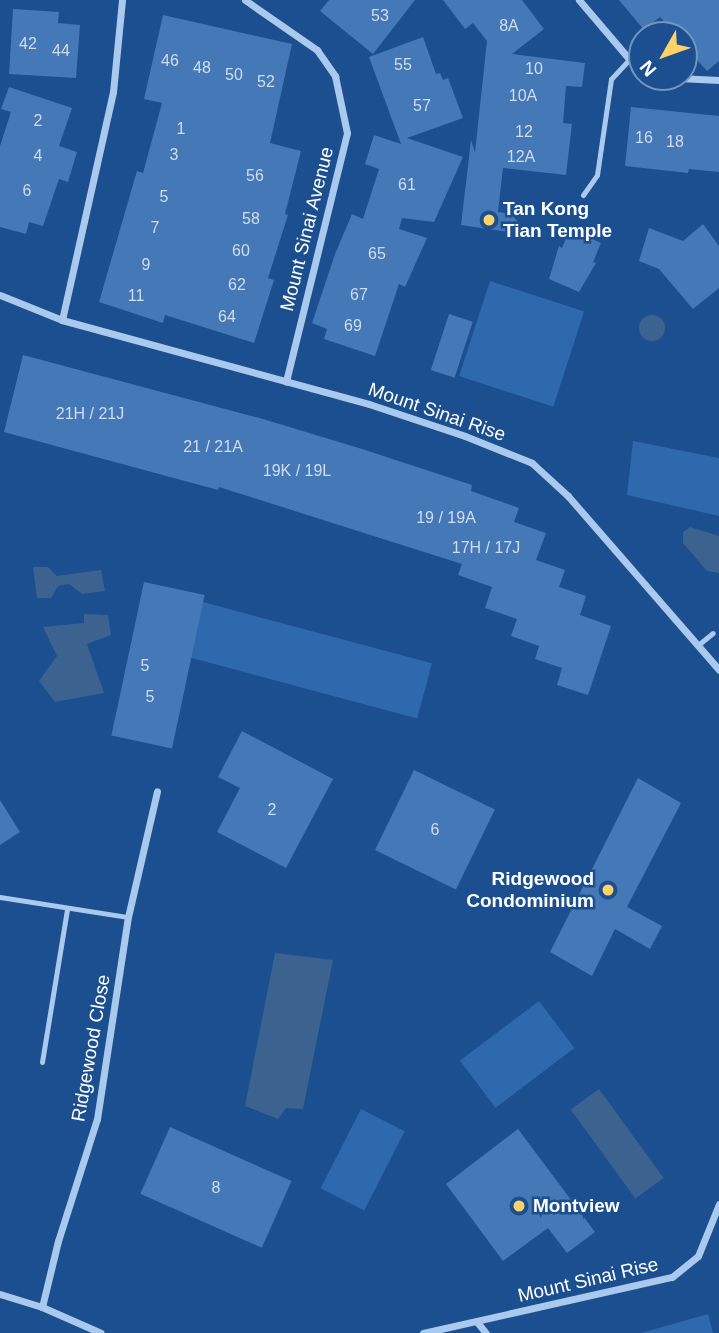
<!DOCTYPE html>
<style>
body{margin:0}
#map{position:relative;width:719px;height:1333px;overflow:hidden;background:#1b4f8f;font-family:Helvetica,sans-serif}
div>[style]{position:absolute}
.green>*{inset:0;background:#2e69ad;transform-origin:0 0}
.water>*{inset:0;background:#3c6290;transform-origin:0 0}
.round{border-radius:50%}
.building>*{inset:0;background:#4478b7;transform-origin:0 0}
.service>*{height:5px;margin:-2.5px;padding:0 2.5px;transform-origin:2.5px;border-radius:2.5px;background:#a9c9ee}
.minor>*{height:7px;margin:-3.5px;padding:0 3.5px;transform-origin:3.5px;border-radius:3.5px;background:#a9c9ee}
.dots>*{width:19px;height:19px;translate:-50% -50%;box-sizing:border-box;border:4px solid #1b4f8f;border-radius:50%}
span{translate:-50% -50%;white-space:nowrap;text-align:center;line-height:1.15;-webkit-text-stroke:5px #1b4f8f;paint-order:stroke}
.number-label{font-size:16px;color:#d0dded}
.number-label span{-webkit-text-stroke-width:0}
.poi-label{font-size:19px;color:#fff;font-weight:700}
.left{translate:0 -50%;text-align:left}
.right{translate:-100% -50%;text-align:right}
.street-label{font-size:19px;color:#fff}
.north{position:absolute;left:628px;top:21px;width:70px;height:70px;box-sizing:border-box;background:#1b4f8f;border:2px solid #7695bc;border-radius:50%;rotate:230deg;font-size:19px;font-weight:700;line-height:28px;text-align:center;color:#fff}
.north::after{content:'';display:block;margin:auto;width:24px;height:32px;background:#ffd166;clip-path:polygon(50% 0,100% 100%,50% 72%,0 100%)}
</style>
<div id="map">
<div class="green">
<div style="left:490px;top:281px;width:99px;height:100px;rotate:18deg"></div>
<div style="clip-path:polygon(633px 441px,719px 458px,719px 516px,627px 495px)"></div>
<div style="left:203px;top:602px;width:237px;height:57px;rotate:15deg"></div>
<div style="left:539px;top:1001px;width:59px;height:99px;rotate:53deg"></div>
<div style="left:361px;top:1109px;width:49px;height:89px;rotate:27deg"></div>
<div style="clip-path:polygon(708px 1314px,713px 1333px,641px 1333px)"></div>
</div>
<div class="water">
<div class="round" style="left:639px;top:315px;width:26px;height:26px"></div>
<div style="clip-path:polygon(690px 527px,719px 536px,719px 573px,707px 571px,683px 543px,683px 532px)"></div>
<div style="clip-path:polygon(33px 567px,48px 567px,57px 576px,101px 570px,105px 591px,82px 594px,69px 584px,58px 586px,51px 598px,37px 598px)"></div>
<div style="clip-path:polygon(84px 614px,108px 615px,111px 635px,87px 644px,104px 693px,55px 702px,39px 681px,57px 656px,43px 627px,84px 623px)"></div>
<div style="clip-path:polygon(275px 953px,333px 960px,303px 1109px,286px 1108px,278px 1119px,245px 1106px)"></div>
<div style="left:599px;top:1089px;width:110px;height:35px;rotate:54deg"></div>
</div>
<div class="building">
<div style="clip-path:polygon(329px 0,415px 0,373px 54px,320px 11px)"></div>
<div style="clip-path:polygon(443px 0,522px 0,544px 29px,512px 54px,585px 63px,582px 87px,566px 86px,563px 123px,572px 124px,566px 175px,503px 168px,498px 212px,511px 214px,519px 223px,509px 232px,461px 225px,471px 140px,475px 152px,487px 41px,473px 23px,465px 29px)"></div>
<div style="clip-path:polygon(619px 0,719px 0,719px 61px,707px 71px,684px 45px,684px 35px,676px 35px,660px 17px,644px 30px)"></div>
<div style="clip-path:polygon(13px 9px,59px 12px,58px 23px,80px 25px,76px 78px,9px 74px)"></div>
<div style="clip-path:polygon(163px 15px,292px 44px,270px 143px,301px 151px,285px 214px,288px 215px,268px 278px,274px 280px,254px 343px,165px 315px,163px 323px,99px 302px,137px 171px,143px 173px,162px 103px,144px 99px)"></div>
<div style="clip-path:polygon(423px 37px,436px 74px,440px 73px,443px 80px,448px 78px,463px 118px,407px 138px,463px 157px,434px 222px,402px 218px,399px 229px,427px 238px,405px 287px,399px 284px,375px 356px,324px 339px,327px 329px,312px 323px,335px 254px,352px 214px,363px 219px,379px 169px,365px 164px,374px 135px,401px 144px,369px 57px)"></div>
<div style="clip-path:polygon(9px 87px,72px 108px,59px 146px,77px 152px,68px 182px,59px 179px,43px 226px,29px 222px,26px 234px,0 227px,0 146px,11px 112px,1px 109px)"></div>
<div style="clip-path:polygon(631px 107px,719px 116px,719px 172px,689px 169px,688px 173px,625px 166px)"></div>
<div style="clip-path:polygon(703px 224px,719px 246px,719px 288px,693px 309px,659px 269px,639px 261px,649px 228px,683px 241px)"></div>
<div style="clip-path:polygon(570px 229px,601px 243px,593px 262px,596px 263px,579px 292px,549px 279px,559px 246px,562px 248px)"></div>
<div style="left:449px;top:314px;width:25px;height:59px;rotate:18deg"></div>
<div style="clip-path:polygon(23px 355px,263px 419px,362px 449px,472px 485px,471px 491px,519px 508px,514px 522px,546px 533px,536px 560px,565px 570px,559px 587px,586px 596px,580px 615px,611px 626px,588px 695px,557px 685px,562px 668px,535px 659px,539px 646px,511px 636px,517px 619px,485px 608px,492px 587px,458px 575px,462px 564px,219px 487px,218px 490px,4px 432px)"></div>
<div style="left:144px;top:582px;width:62px;height:157px;rotate:12deg"></div>
<div style="clip-path:polygon(242px 731px,333px 779px,286px 868px,217px 832px,240px 788px,218px 777px)"></div>
<div style="left:414px;top:770px;width:90px;height:89px;rotate:26deg"></div>
<div style="clip-path:polygon(638px 778px,681px 803px,627px 907px,662px 926px,650px 949px,615px 929px,592px 976px,550px 952px)"></div>
<div style="clip-path:polygon(0 800px,20px 832px,0 845px)"></div>
<div style="left:170px;top:1127px;width:133px;height:73px;rotate:24deg"></div>
<div style="clip-path:polygon(518px 1129px,595px 1232px,567px 1253px,548px 1228px,503px 1261px,446px 1184px)"></div>
</div>
<div class="service">
<div style="left:583px;top:195px;width:24px;rotate:-55deg"></div>
<div style="left:597px;top:175px;width:97px;rotate:-81.7deg"></div>
<div style="left:611px;top:79px;width:25px;rotate:-47deg"></div>
<div style="left:698px;top:645px;width:19px;rotate:-39deg"></div>
<div style="left:0;top:897px;width:130px;rotate:8.9deg"></div>
<div style="left:42px;top:1062px;width:155px;rotate:-80.7deg"></div>
</div>
<div class="minor">
<div style="left:245px;top:0;width:88px;rotate:34.8deg"></div>
<div style="left:317px;top:50px;width:32px;rotate:55deg"></div>
<div style="left:335px;top:76px;width:58px;rotate:78.1deg"></div>
<div style="left:347px;top:133px;width:256px;rotate:103.8deg"></div>
<div style="left:579px;top:0;width:97px;rotate:49.6deg"></div>
<div style="left:659px;top:77px;width:60px;rotate:2.9deg"></div>
<div style="left:0;top:295px;width:67px;rotate:22deg"></div>
<div style="left:62px;top:320px;width:318px;rotate:15.3deg"></div>
<div style="left:369px;top:404px;width:101px;rotate:18.4deg"></div>
<div style="left:465px;top:436px;width:72px;rotate:21.9deg"></div>
<div style="left:532px;top:463px;width:49px;rotate:42.5deg"></div>
<div style="left:568px;top:496px;width:230px;rotate:49deg"></div>
<div style="left:62px;top:320px;width:234px;rotate:-77.4deg"></div>
<div style="left:113px;top:92px;width:92px;rotate:-84.4deg"></div>
<div style="left:0;top:1294px;width:44px;rotate:17.2deg"></div>
<div style="left:42px;top:1307px;width:64px;rotate:23.8deg"></div>
<div style="left:42px;top:1307px;width:68px;rotate:-76.4deg"></div>
<div style="left:58px;top:1241px;width:128px;rotate:-72.3deg"></div>
<div style="left:97px;top:1119px;width:204px;rotate:-81.3deg"></div>
<div style="left:128px;top:917px;width:129px;rotate:-77deg"></div>
<div style="left:477px;top:1322px;width:14px;rotate:51deg"></div>
<div style="left:423px;top:1333px;width:255px;rotate:-12.7deg"></div>
<div style="left:672px;top:1277px;width:33px;rotate:-39deg"></div>
<div style="left:698px;top:1256px;width:56px;rotate:-68deg"></div>
</div>
<div class="dots">
<div style="left:489px;top:220px;background:#ffd166"></div>
<div style="left:608px;top:890px;background:#ffd166"></div>
<div style="left:519px;top:1206px;background:#ffd166"></div>
</div>
<div class="number-label">
<span style="left:380px;top:16px">53</span>
<span style="left:509px;top:26px">8A</span>
<span style="left:28px;top:44px">42</span>
<span style="left:61px;top:51px">44</span>
<span style="left:170px;top:61px">46</span>
<span style="left:403px;top:65px">55</span>
<span style="left:202px;top:68px">48</span>
<span style="left:534px;top:69px">10</span>
<span style="left:234px;top:75px">50</span>
<span style="left:266px;top:82px">52</span>
<span style="left:523px;top:96px">10A</span>
<span style="left:422px;top:106px">57</span>
<span style="left:38px;top:121px">2</span>
<span style="left:181px;top:129px">1</span>
<span style="left:524px;top:132px">12</span>
<span style="left:644px;top:138px">16</span>
<span style="left:675px;top:142px">18</span>
<span style="left:174px;top:155px">3</span>
<span style="left:38px;top:156px">4</span>
<span style="left:521px;top:157px">12A</span>
<span style="left:255px;top:176px">56</span>
<span style="left:407px;top:185px">61</span>
<span style="left:27px;top:191px">6</span>
<span style="left:164px;top:197px">5</span>
<span style="left:251px;top:219px">58</span>
<span style="left:155px;top:228px">7</span>
<span style="left:241px;top:251px">60</span>
<span style="left:377px;top:254px">65</span>
<span style="left:146px;top:265px">9</span>
<span style="left:237px;top:285px">62</span>
<span style="left:359px;top:295px">67</span>
<span style="left:136px;top:296px">11</span>
<span style="left:227px;top:317px">64</span>
<span style="left:353px;top:326px">69</span>
<span style="left:90px;top:414px">21H / 21J</span>
<span style="left:213px;top:447px">21 / 21A</span>
<span style="left:297px;top:471px">19K / 19L</span>
<span style="left:446px;top:518px">19 / 19A</span>
<span style="left:486px;top:548px">17H / 17J</span>
<span style="left:145px;top:666px">5</span>
<span style="left:150px;top:697px">5</span>
<span style="left:272px;top:810px">2</span>
<span style="left:435px;top:830px">6</span>
<span style="left:216px;top:1188px">8</span>
</div>
<div class="poi-label">
<span class="left" style="left:503px;top:220px">Tan Kong<br>Tian Temple</span>
<span class="right" style="left:594px;top:890px">Ridgewood<br>Condominium</span>
<span class="left" style="left:533px;top:1206px">Montview</span>
</div>
<div class="street-label">
<span style="left:307px;top:229px;rotate:-76deg">Mount Sinai Avenue</span>
<span style="left:437px;top:412px;rotate:19deg">Mount Sinai Rise</span>
<span style="left:91px;top:1048px;rotate:-80deg">Ridgewood Close</span>
<span style="left:588px;top:1280px;rotate:-13deg">Mount Sinai Rise</span>
</div>
<div class="north">N</div>
</div>
